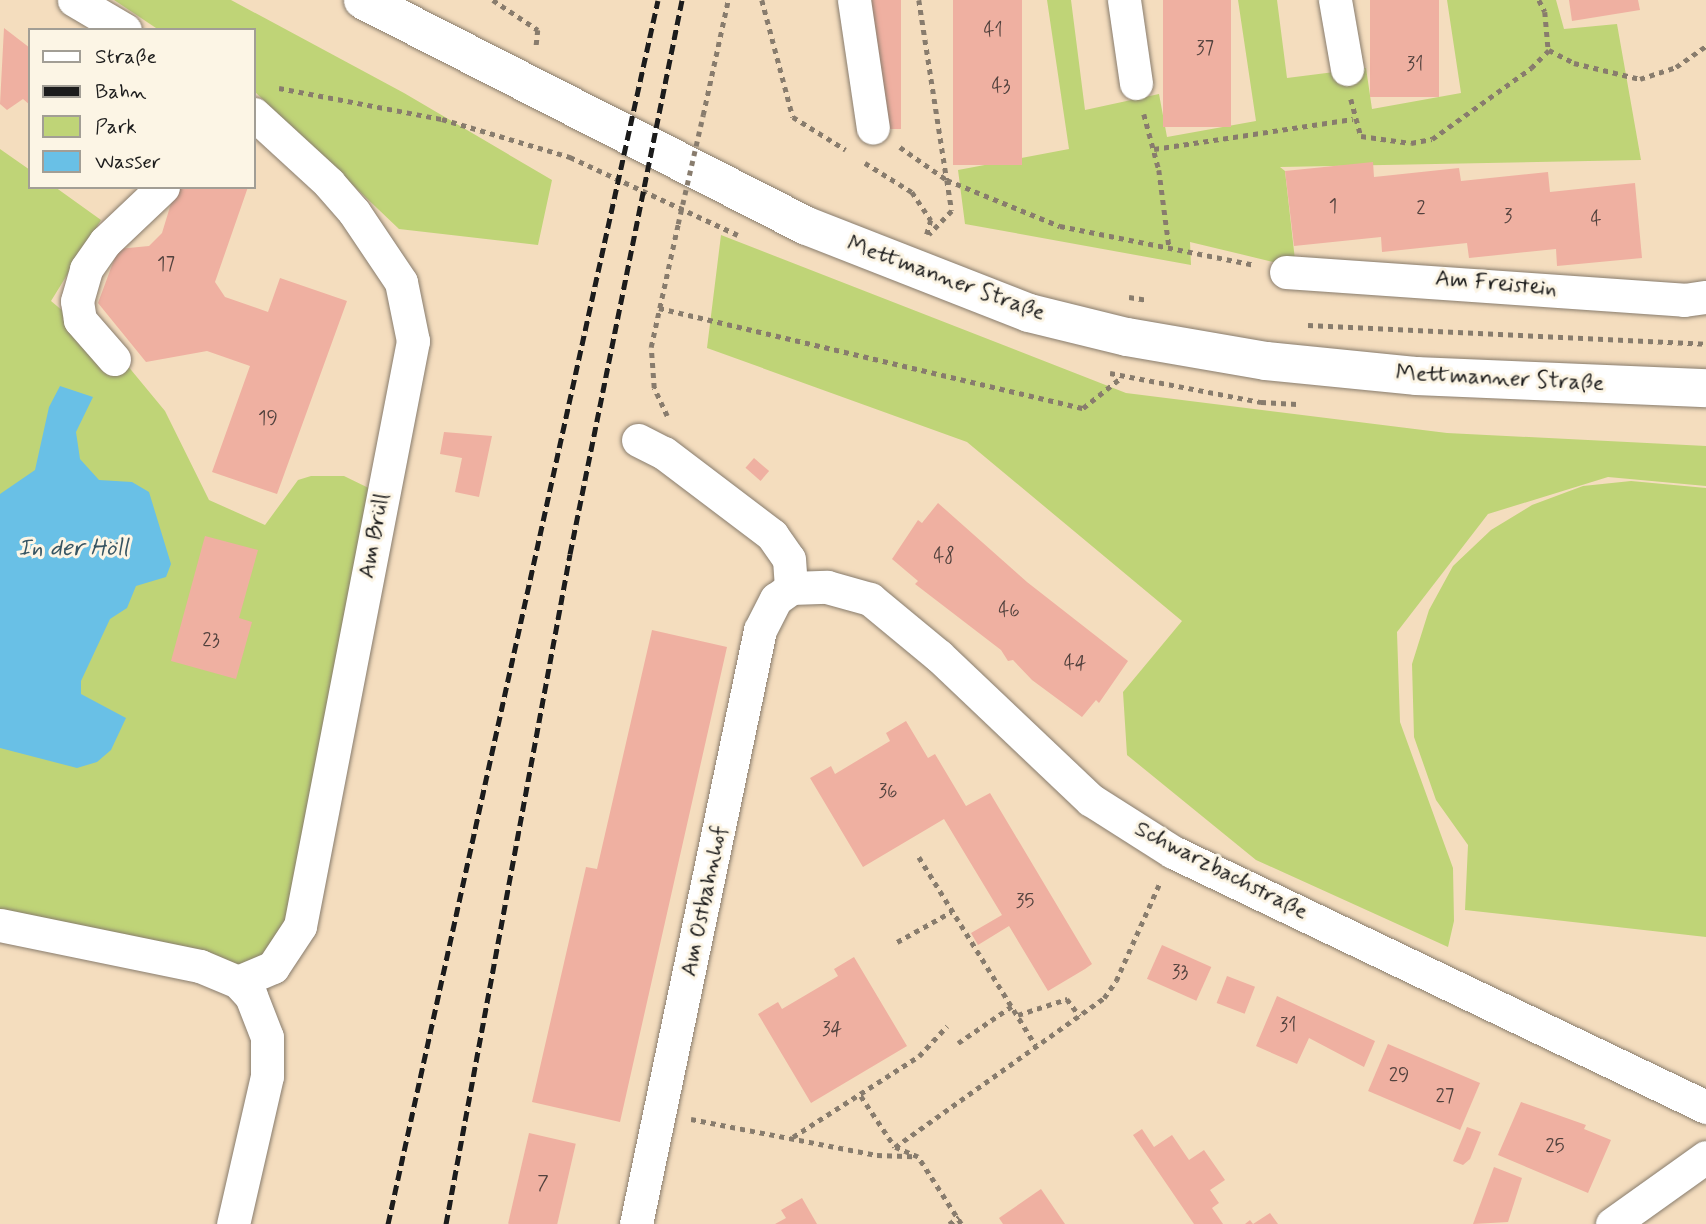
<!DOCTYPE html>
<meta charset="utf-8">
<style>
body{margin:0}
#map{position:relative;width:1706px;height:1224px;overflow:hidden;background:#f4ddbe;font-family:Mynerve,sans-serif}
div>[style]{position:absolute}
.green>*{inset:0;background:#bfd477}
.water>*{inset:0;background:#69c0e6}
.building>*{inset:0;background:#efb0a1;transform-origin:0 0}
.path>*{height:4.5px;margin-top:-2.25px;transform-origin:0;background:repeating-linear-gradient(90deg,#887c6d 0 5px,transparent 0 10px)}
.roads{filter:drop-shadow(0 0 2px #887c6d) drop-shadow(0 0 2px #887c6d)}
.minor>*{height:33px;margin:-16.5px;padding:0 16.5px;transform-origin:16.5px;border-radius:16.5px;background:#fff}
.major>*{height:38px;margin:-19px;padding:0 19px;transform-origin:19px;border-radius:19px;background:#fff}
.rail>*{height:5px;margin-top:-2.5px;transform-origin:0;background:repeating-linear-gradient(90deg,#1c1c1c 0 10px,transparent 0 15px)}
.path-bridge>*{height:4.5px;margin-top:-2.25px;transform-origin:0;background:repeating-linear-gradient(90deg,#887c6d 0 5px,transparent 0 10px)}
span{translate:-50% -50%;white-space:nowrap;text-align:center;line-height:1.15;-webkit-text-stroke:6px #fcf5e5;paint-order:stroke}
.number-label{font-size:19px;color:#51413d}
.number-label span{-webkit-text-stroke-width:0}
.street-label{font-size:23px;color:#1c1c1c}
.water-label{font-size:24px;color:#375563;font-style:italic}
.legend{position:absolute;left:28px;top:28px;width:228px;height:161px;box-sizing:border-box;background:#fcf5e5;border:2px solid #a29e95;margin:0;padding:9px 12px;list-style:none;font-size:21px;color:#1c1c1c}
.legend li{display:flex;align-items:center;gap:14px;height:35px}
.legend b{width:35px;border:2px solid #a29e95}
</style>
<div id="map">
<div class="green">
<div style="clip-path:polygon(114px 0,231px 0,404px 93px,552px 180px,538px 245px,399px 229px,254px 91px,254px 30px,159px 30px)"></div>
<div style="clip-path:polygon(1047px 0,1071px 0,1085px 110px,1159px 94px,1167px 137px,1256px 121px,1238px 0,1277px 0,1287px 78px,1366px 68px,1372px 109px,1461px 93px,1447px 0,1556px 0,1564px 29px,1617px 24px,1641px 160px,1280px 167px,1285px 171px,1295px 260px,1286px 265px,1190px 242px,1191px 265px,965px 224px,958px 170px,1069px 149px)"></div>
<div style="clip-path:polygon(0 149px,30px 170px,30px 187px,55px 187px,101px 220px,51px 301px,127px 365px,165px 411px,209px 500px,265px 525px,298px 480px,311px 476px,344px 476px,383px 495px,305px 906px,238px 982px,0 925px)"></div>
<div style="clip-path:polygon(721px 235px,1126px 393px,1447px 433px,1706px 446px,1706px 486px,1608px 477px,1488px 514px,1397px 632px,1400px 722px,1453px 868px,1454px 921px,1448px 947px,1256px 860px,1127px 755px,1123px 692px,1182px 621px,967px 442px,707px 348px)"></div>
<div style="clip-path:polygon(1631px 481px,1706px 488px,1706px 937px,1465px 910px,1468px 845px,1436px 800px,1414px 737px,1412px 664px,1429px 610px,1453px 566px,1491px 530px,1532px 505px,1583px 486px)"></div>
</div>
<div class="water">
<div style="clip-path:polygon(60px 386px,93px 397px,76px 432px,80px 459px,99px 480px,132px 482px,149px 492px,171px 564px,166px 577px,136px 586px,127px 608px,110px 619px,81px 681px,81px 694px,126px 718px,111px 750px,97px 762px,77px 768px,0 748px,0 494px,35px 470px,49px 407px)"></div>
</div>
<div class="building">
<div style="left:872px;top:0;width:29px;height:129px"></div>
<div style="left:953px;top:0;width:69px;height:165px"></div>
<div style="left:1163px;top:0;width:68px;height:127px"></div>
<div style="left:1370px;top:0;width:69px;height:97px"></div>
<div style="clip-path:polygon(1569px 0,1638px 0,1640px 10px,1572px 21px)"></div>
<div style="clip-path:polygon(4px 28px,30px 48px,30px 105px,23px 99px,7px 110px,0 104px)"></div>
<div style="clip-path:polygon(1373px 162px,1374px 177px,1459px 168px,1461px 181px,1548px 172px,1550px 192px,1635px 183px,1642px 258px,1557px 266px,1556px 249px,1469px 258px,1467px 243px,1382px 252px,1381px 237px,1294px 246px,1285px 171px)"></div>
<div style="clip-path:polygon(176px 187px,248px 187px,215px 282px,225px 297px,268px 312px,280px 278px,347px 301px,277px 494px,212px 472px,250px 366px,207px 351px,146px 362px,98px 303px,118px 249px,149px 246px,162px 233px)"></div>
<div style="clip-path:polygon(444px 432px,492px 436px,479px 497px,455px 492px,462px 458px,440px 454px)"></div>
<div style="left:754px;top:458px;width:20px;height:13px;rotate:41deg"></div>
<div style="clip-path:polygon(938px 503px,1027px 582px,1128px 661px,1099px 703px,1096px 700px,1082px 717px,1032px 680px,1013px 660px,1008px 661px,1001px 650px,915px 584px,918px 581px,892px 559px,918px 520px,922px 523px)"></div>
<div style="clip-path:polygon(205px 536px,258px 550px,239px 618px,252px 622px,236px 679px,171px 661px)"></div>
<div style="clip-path:polygon(652px 630px,727px 647px,620px 1122px,532px 1102px,586px 867px,597px 869px)"></div>
<div style="clip-path:polygon(906px 721px,928px 758px,935px 754px,966px 806px,990px 793px,1092px 964px,1085px 969px,1048px 991px,1009px 926px,978px 945px,971px 933px,1002px 915px,944px 819px,863px 867px,810px 778px,831px 766px,835px 774px,890px 741px,886px 733px)"></div>
<div style="left:1162px;top:945px;width:54px;height:37px;rotate:24deg"></div>
<div style="clip-path:polygon(854px 957px,907px 1046px,811px 1103px,758px 1014px,778px 1002px,782px 1009px,838px 976px,834px 969px)"></div>
<div style="left:1227px;top:976px;width:30px;height:29px;rotate:21deg"></div>
<div style="clip-path:polygon(1277px 996px,1375px 1041px,1364px 1067px,1309px 1038px,1297px 1064px,1256px 1046px)"></div>
<div style="left:1388px;top:1044px;width:100px;height:51px;rotate:23deg"></div>
<div style="clip-path:polygon(1521px 1102px,1586px 1125px,1584px 1129px,1611px 1140px,1588px 1193px,1498px 1155px)"></div>
<div style="clip-path:polygon(1467px 1127px,1481px 1132px,1470px 1159px,1463px 1165px,1453px 1161px)"></div>
<div style="clip-path:polygon(1142px 1129px,1154px 1147px,1172px 1135px,1189px 1160px,1204px 1150px,1225px 1180px,1210px 1190px,1219px 1203px,1212px 1208px,1223px 1224px,1194px 1224px,1133px 1135px)"></div>
<div style="left:529px;top:1133px;width:48px;height:93px;rotate:13deg"></div>
<div style="clip-path:polygon(1494px 1167px,1522px 1178px,1508px 1222px,1473px 1224px)"></div>
<div style="clip-path:polygon(1041px 1189px,1065px 1224px,1003px 1224px,999px 1218px)"></div>
<div style="clip-path:polygon(802px 1198px,817px 1224px,775px 1224px,786px 1218px,781px 1210px)"></div>
<div style="clip-path:polygon(1270px 1213px,1278px 1224px,1245px 1224px,1250px 1220px,1253px 1224px)"></div>
</div>
<div class="path">
<div style="left:493px;top:0;width:54px;rotate:33.7deg"></div>
<div style="left:538px;top:30px;width:18px;rotate:96deg"></div>
<div style="left:762px;top:0;width:121px;rotate:75.2deg"></div>
<div style="left:793px;top:117px;width:62px;rotate:31.9deg"></div>
<div style="left:919px;top:0;width:182px;rotate:81.2deg"></div>
<div style="left:947px;top:180px;width:122px;rotate:22.2deg"></div>
<div style="left:1060px;top:226px;width:199px;rotate:11.3deg"></div>
<div style="left:1539px;top:0;width:13px;rotate:63deg"></div>
<div style="left:1545px;top:12px;width:38px;rotate:85deg"></div>
<div style="left:279px;top:88px;width:166px;rotate:10.8deg"></div>
<div style="left:442px;top:119px;width:134px;rotate:16.5deg"></div>
<div style="left:570px;top:157px;width:185px;rotate:24.9deg"></div>
<div style="left:1351px;top:99px;width:38px;rotate:75deg"></div>
<div style="left:1361px;top:136px;width:50px;rotate:8deg"></div>
<div style="left:1411px;top:143px;width:21px;rotate:-11deg"></div>
<div style="left:1432px;top:139px;width:122px;rotate:-35.6deg"></div>
<div style="left:1531px;top:68px;width:25px;rotate:-45deg"></div>
<div style="left:1549px;top:50px;width:28px;rotate:27deg"></div>
<div style="left:1574px;top:63px;width:68px;rotate:13.6deg"></div>
<div style="left:1640px;top:79px;width:38px;rotate:-18deg"></div>
<div style="left:1676px;top:67px;width:37px;rotate:-35deg"></div>
<div style="left:1144px;top:114px;width:58px;rotate:75deg"></div>
<div style="left:1159px;top:170px;width:77px;rotate:82.5deg"></div>
<div style="left:703px;top:115px;width:118px;rotate:-77.7deg"></div>
<div style="left:900px;top:147px;width:57px;rotate:35.1deg"></div>
<div style="left:947px;top:180px;width:31px;rotate:81deg"></div>
<div style="left:952px;top:211px;width:33px;rotate:134deg"></div>
<div style="left:1154px;top:149px;width:201px;rotate:-8.6deg"></div>
<div style="left:865px;top:163px;width:55px;rotate:31.7deg"></div>
<div style="left:912px;top:192px;width:34px;rotate:56deg"></div>
<div style="left:931px;top:220px;width:15px;rotate:106deg"></div>
<div style="left:1129px;top:297px;width:19px;rotate:9deg"></div>
<div style="left:659px;top:308px;width:436px;rotate:13.3deg"></div>
<div style="left:1083px;top:408px;width:50px;rotate:-38.5deg"></div>
<div style="left:1308px;top:325px;width:398px;rotate:2.7deg"></div>
<div style="left:1110px;top:373px;width:154px;rotate:10.9deg"></div>
<div style="left:1261px;top:402px;width:36px;rotate:3deg"></div>
<div style="left:667px;top:416px;width:31px;rotate:-115deg"></div>
<div style="left:654px;top:388px;width:41px;rotate:-94.2deg"></div>
<div style="left:651px;top:347px;width:126px;rotate:-77.6deg"></div>
<div style="left:919px;top:857px;width:222px;rotate:58.2deg"></div>
<div style="left:897px;top:942px;width:62px;rotate:-29.1deg"></div>
<div style="left:1018px;top:1015px;width:52px;rotate:-18.1deg"></div>
<div style="left:1067px;top:999px;width:21px;rotate:53deg"></div>
<div style="left:958px;top:1043px;width:65px;rotate:-34.4deg"></div>
<div style="left:861px;top:1096px;width:61px;rotate:56.3deg"></div>
<div style="left:691px;top:1119px;width:189px;rotate:11deg"></div>
<div style="left:877px;top:1155px;width:36px;rotate:2deg"></div>
<div style="left:793px;top:1137px;width:150px;rotate:-32.7deg"></div>
<div style="left:919px;top:1056px;width:41px;rotate:-47deg"></div>
<div style="left:949px;top:1224px;width:12px;rotate:-35deg"></div>
<div style="left:961px;top:1224px;width:80px;rotate:-122.7deg"></div>
<div style="left:918px;top:1157px;width:25px;rotate:-157deg"></div>
<div style="left:895px;top:1147px;width:257px;rotate:-35.5deg"></div>
<div style="left:1104px;top:998px;width:21px;rotate:-55deg"></div>
<div style="left:1116px;top:981px;width:108px;rotate:-66deg"></div>
</div>
<div class="roads">
<div class="minor">
<div style="left:74px;top:0;width:59px;rotate:30.5deg"></div>
<div style="left:854px;top:0;width:129px;rotate:81.6deg"></div>
<div style="left:1124px;top:0;width:84px;rotate:81.8deg"></div>
<div style="left:1335px;top:0;width:70px;rotate:80.1deg"></div>
<div style="left:1286px;top:272px;width:399px;rotate:4deg"></div>
<div style="left:1684px;top:300px;width:22px;rotate:-8deg"></div>
<div style="left:114px;top:359px;width:52px;rotate:-131.1deg"></div>
<div style="left:80px;top:320px;width:19px;rotate:-99deg"></div>
<div style="left:77px;top:301px;width:33px;rotate:-74deg"></div>
<div style="left:86px;top:269px;width:33px;rotate:-55deg"></div>
<div style="left:105px;top:242px;width:80px;rotate:-43.5deg"></div>
<div style="left:638px;top:440px;width:29px;rotate:27deg"></div>
<div style="left:664px;top:453px;width:136px;rotate:37.2deg"></div>
<div style="left:772px;top:535px;width:29px;rotate:55deg"></div>
<div style="left:789px;top:559px;width:29px;rotate:86deg"></div>
<div style="left:791px;top:588px;width:36px;rotate:-2deg"></div>
<div style="left:827px;top:587px;width:45px;rotate:15.6deg"></div>
<div style="left:870px;top:599px;width:89px;rotate:39.6deg"></div>
<div style="left:939px;top:656px;width:209px;rotate:43.5deg"></div>
<div style="left:1091px;top:800px;width:97px;rotate:32.4deg"></div>
<div style="left:1173px;top:852px;width:591px;rotate:25.57deg"></div>
<div style="left:0;top:925px;width:204px;rotate:11.6deg"></div>
<div style="left:200px;top:966px;width:41px;rotate:22.8deg"></div>
<div style="left:238px;top:982px;width:19px;rotate:47deg"></div>
<div style="left:251px;top:996px;width:44px;rotate:68.7deg"></div>
<div style="left:267px;top:1037px;width:39px;rotate:90deg"></div>
<div style="left:267px;top:1076px;width:152px;rotate:102.9deg"></div>
<div style="left:238px;top:982px;width:38px;rotate:-23deg"></div>
<div style="left:273px;top:967px;width:49px;rotate:-56.6deg"></div>
<div style="left:300px;top:926px;width:596px;rotate:-79.07deg"></div>
<div style="left:413px;top:341px;width:60px;rotate:-101.5deg"></div>
<div style="left:401px;top:282px;width:84px;rotate:-123.9deg"></div>
<div style="left:354px;top:212px;width:38px;rotate:-131deg"></div>
<div style="left:329px;top:183px;width:102px;rotate:-137.4deg"></div>
<div style="left:636px;top:1224px;width:607px;rotate:-78.21deg"></div>
<div style="left:760px;top:630px;width:35px;rotate:-63deg"></div>
<div style="left:776px;top:599px;width:19px;rotate:-36deg"></div>
<div style="left:1612px;top:1224px;width:115px;rotate:-35.5deg"></div>
</div>
<div class="major">
<div style="left:363px;top:0;width:498px;rotate:27deg"></div>
<div style="left:807px;top:226px;width:238px;rotate:21.4deg"></div>
<div style="left:1029px;top:313px;width:101px;rotate:13.8deg"></div>
<div style="left:1127px;top:337px;width:141px;rotate:9.8deg"></div>
<div style="left:1266px;top:361px;width:152px;rotate:5.7deg"></div>
<div style="left:1417px;top:376px;width:289px;rotate:2.4deg"></div>
</div>
</div>
<div class="rail">
<div style="left:388px;top:1224px;width:1253px;rotate:-77.56deg"></div>
<div style="left:446px;top:1224px;width:681px;rotate:-79.51deg"></div>
<div style="left:570px;top:554px;width:565px;rotate:-78.57deg"></div>
</div>
<div class="path-bridge">
<div style="left:678px;top:224px;width:112px;rotate:-77.1deg"></div>
</div>
<div class="number-label">
<span style="left:993px;top:31px">41</span>
<span style="left:1205px;top:49px">37</span>
<span style="left:1415px;top:65px">31</span>
<span style="left:1001px;top:87px">43</span>
<span style="left:1333px;top:207px">1</span>
<span style="left:1421px;top:209px">2</span>
<span style="left:1508px;top:217px">3</span>
<span style="left:1596px;top:220px">4</span>
<span style="left:166px;top:265px">17</span>
<span style="left:268px;top:419px">19</span>
<span style="left:944px;top:557px">48</span>
<span style="left:1009px;top:611px">46</span>
<span style="left:211px;top:641px">23</span>
<span style="left:1075px;top:664px">44</span>
<span style="left:888px;top:792px">36</span>
<span style="left:1025px;top:902px">35</span>
<span style="left:1180px;top:973px">33</span>
<span style="left:1288px;top:1026px">31</span>
<span style="left:832px;top:1030px">34</span>
<span style="left:1399px;top:1076px">29</span>
<span style="left:1445px;top:1097px">27</span>
<span style="left:1555px;top:1147px">25</span>
<span style="left:543px;top:1184px">7</span>
</div>
<div class="street-label">
<span style="left:946px;top:279px;rotate:20deg">Mettmanner Straße</span>
<span style="left:1496px;top:284px;rotate:5deg">Am Freistein</span>
<span style="left:1500px;top:379px;rotate:3deg">Mettmanner Straße</span>
<span style="left:375px;top:536px;rotate:-79deg">Am Brüll</span>
<span style="left:1221px;top:871px;rotate:27deg">Schwarzbachstraße</span>
<span style="left:705px;top:901px;rotate:-78deg">Am Ostbahnhof</span>
</div>
<div class="water-label">
<span style="left:73px;top:549px">In der Höll</span>
</div>
<ul class="legend">
<li><b style="height:9px;background:#fff"></b>Straße</li>
<li><b style="height:9px;background:#1c1c1c"></b>Bahn</li>
<li><b style="height:19px;background:#bfd477"></b>Park</li>
<li><b style="height:19px;background:#69c0e6"></b>Wasser</li>
</ul>
</div>
